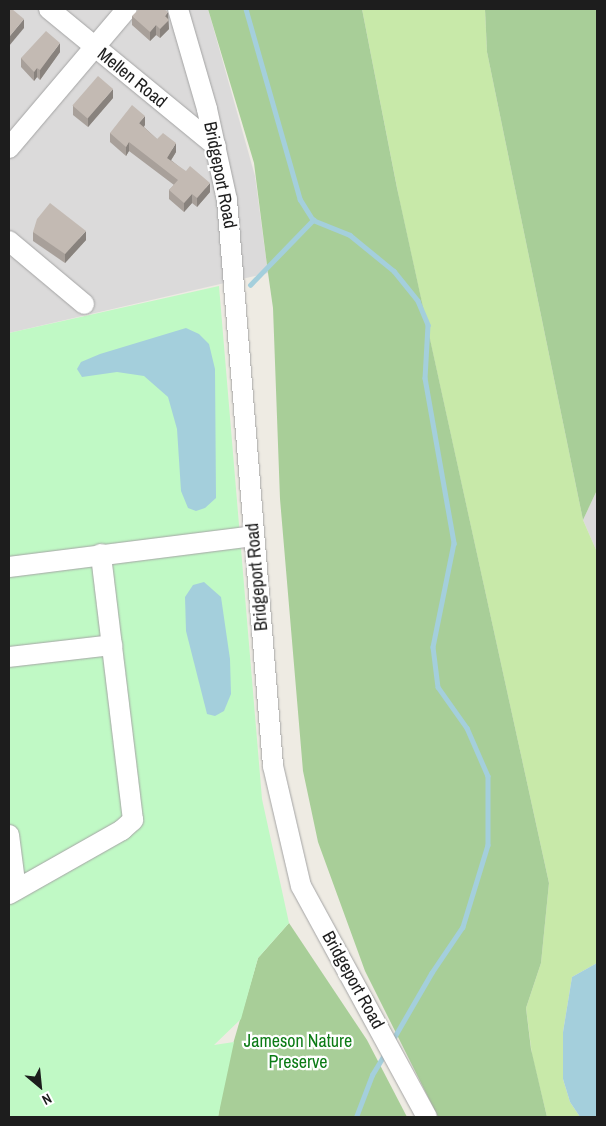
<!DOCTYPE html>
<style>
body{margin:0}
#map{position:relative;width:606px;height:1126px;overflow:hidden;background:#eeebe3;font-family:"Archivo Narrow",sans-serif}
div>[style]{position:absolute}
.residential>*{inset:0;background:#dbdada}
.grass>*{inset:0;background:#c8e9a9}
.forest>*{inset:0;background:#a8ce98}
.park>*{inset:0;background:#c0f9c5}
.water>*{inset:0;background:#a4cfdc}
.stream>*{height:4.5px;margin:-2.25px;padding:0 2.25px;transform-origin:2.25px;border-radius:2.25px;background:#a4cfdc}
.roads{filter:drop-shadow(0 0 1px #a4a4a4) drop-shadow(0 0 1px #a4a4a4)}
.minor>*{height:20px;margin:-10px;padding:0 10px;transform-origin:10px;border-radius:10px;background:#fff}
.wall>*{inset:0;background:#a8a09a}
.shaded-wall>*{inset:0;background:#88827d}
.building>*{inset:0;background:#c3bab3;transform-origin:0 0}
span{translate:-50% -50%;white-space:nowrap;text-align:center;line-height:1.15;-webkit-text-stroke:4.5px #fff;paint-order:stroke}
.street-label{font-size:18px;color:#1d1d1d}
.park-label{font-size:18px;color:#0c7b16}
.frame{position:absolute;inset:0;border:10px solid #1d1d1d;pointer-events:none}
.north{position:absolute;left:15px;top:1061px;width:50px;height:50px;-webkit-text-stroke:4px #fff;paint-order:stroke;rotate:152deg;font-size:14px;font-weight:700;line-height:20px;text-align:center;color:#1d1d1d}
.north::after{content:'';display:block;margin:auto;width:18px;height:22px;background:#1d1d1d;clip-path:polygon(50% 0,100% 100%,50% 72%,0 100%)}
</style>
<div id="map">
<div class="residential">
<div style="clip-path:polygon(9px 9px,208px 9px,255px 176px,268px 273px,9px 333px)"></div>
<div style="clip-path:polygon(597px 490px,597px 552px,583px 520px)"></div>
</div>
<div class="grass">
<div style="clip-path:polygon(362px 9px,485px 9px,487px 52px,583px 520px,597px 552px,597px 963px,572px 977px,563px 1032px,563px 1079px,570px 1102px,580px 1117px,547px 1117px,532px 1055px,526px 1008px,541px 963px,549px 883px,399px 198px)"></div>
</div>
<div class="forest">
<div style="clip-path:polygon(208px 9px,362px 9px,397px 188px,549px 883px,541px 963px,526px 1008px,531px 1049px,547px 1117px,438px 1117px,365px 971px,318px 842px,303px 771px,280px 499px,273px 308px,268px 273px,254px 163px)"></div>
<div style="clip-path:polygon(485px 9px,597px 9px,597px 490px,583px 520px,487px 52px)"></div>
<div style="clip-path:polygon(289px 923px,367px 1040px,407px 1117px,218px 1117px,226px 1068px,258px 958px)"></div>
</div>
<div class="park">
<div style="clip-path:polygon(219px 286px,262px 799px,289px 923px,258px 958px,241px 1019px,214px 1045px,234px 1042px,218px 1117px,9px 1117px,9px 333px)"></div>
</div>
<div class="water">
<div style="clip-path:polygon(186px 328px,199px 334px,209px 344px,215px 369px,216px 498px,205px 508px,196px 511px,188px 508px,181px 491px,177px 429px,168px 397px,144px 376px,117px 372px,82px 377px,77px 369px,81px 362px,100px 354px)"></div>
<div style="clip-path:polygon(204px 582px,221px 597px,230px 659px,231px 694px,224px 711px,215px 716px,207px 714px,186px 631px,185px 597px,193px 585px)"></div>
<div style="clip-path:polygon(597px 963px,597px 1117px,580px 1117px,570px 1102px,563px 1079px,563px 1032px,572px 977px)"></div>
</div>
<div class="stream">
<div style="left:246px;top:9px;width:198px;rotate:74.1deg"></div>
<div style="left:300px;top:199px;width:25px;rotate:58deg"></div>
<div style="left:313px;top:220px;width:40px;rotate:22deg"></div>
<div style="left:350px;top:235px;width:57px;rotate:39.3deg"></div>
<div style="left:394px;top:271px;width:38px;rotate:51deg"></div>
<div style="left:418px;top:301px;width:26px;rotate:67deg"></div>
<div style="left:428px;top:325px;width:53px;rotate:93.2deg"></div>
<div style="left:425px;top:378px;width:168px;rotate:80deg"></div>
<div style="left:454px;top:543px;width:106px;rotate:101.4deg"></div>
<div style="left:433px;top:647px;width:40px;rotate:82.9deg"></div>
<div style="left:438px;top:687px;width:50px;rotate:54.7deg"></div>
<div style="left:467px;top:728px;width:52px;rotate:66.4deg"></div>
<div style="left:488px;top:776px;width:69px;rotate:90deg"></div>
<div style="left:488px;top:845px;width:86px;rotate:107deg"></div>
<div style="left:463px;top:927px;width:55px;rotate:124deg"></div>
<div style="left:432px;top:973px;width:80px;rotate:120.1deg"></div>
<div style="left:250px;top:285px;width:91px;rotate:-45.9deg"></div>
<div style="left:356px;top:1117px;width:45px;rotate:-69.1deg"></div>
<div style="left:372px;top:1075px;width:26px;rotate:-59deg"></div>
</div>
<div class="roads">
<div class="minor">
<div style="left:49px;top:9px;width:216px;rotate:39.4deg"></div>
<div style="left:178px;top:9px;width:104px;rotate:73.8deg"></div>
<div style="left:207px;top:109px;width:93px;rotate:77.6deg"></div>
<div style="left:227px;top:200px;width:568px;rotate:85.35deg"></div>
<div style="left:273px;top:766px;width:123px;rotate:76.9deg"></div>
<div style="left:301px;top:886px;width:263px;rotate:61.4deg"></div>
<div style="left:9px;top:148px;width:182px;rotate:-49.7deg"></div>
<div style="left:9px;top:241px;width:98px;rotate:40deg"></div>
<div style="left:9px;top:567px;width:246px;rotate:-7.2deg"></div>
<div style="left:9px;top:657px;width:104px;rotate:-6.6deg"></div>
<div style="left:9px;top:835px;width:55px;rotate:82.7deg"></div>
<div style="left:9px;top:894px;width:130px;rotate:-29.5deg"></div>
<div style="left:122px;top:830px;width:15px;rotate:-42deg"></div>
<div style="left:133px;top:820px;width:268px;rotate:-96.9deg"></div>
</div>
</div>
<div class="wall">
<div style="clip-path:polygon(132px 16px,168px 19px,169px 29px,160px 38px,156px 35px,150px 41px,132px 25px)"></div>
<div style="clip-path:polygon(60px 52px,40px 80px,37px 77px,34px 81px,21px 67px,21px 58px)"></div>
<div style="clip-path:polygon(113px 98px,88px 127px,73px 115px,73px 106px)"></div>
<div style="clip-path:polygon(145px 125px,144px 127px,157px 139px,176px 152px,171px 160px,210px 192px,197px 207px,192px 203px,184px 212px,169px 199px,169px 190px,174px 185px,129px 151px,126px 156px,110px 142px,110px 133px)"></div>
<div style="clip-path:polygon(33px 232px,86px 240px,65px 263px,33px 241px)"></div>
</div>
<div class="shaded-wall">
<div style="clip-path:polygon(168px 12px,169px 29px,160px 38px,160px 29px,165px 16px)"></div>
<div style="clip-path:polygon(24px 19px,24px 28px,9px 46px,9px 37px)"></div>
<div style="clip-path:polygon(156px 25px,156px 35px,150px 41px,150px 32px)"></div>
<div style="clip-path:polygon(60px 43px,60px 52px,40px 80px,40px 70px)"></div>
<div style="clip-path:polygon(37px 68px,37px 77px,34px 81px,34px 72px)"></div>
<div style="clip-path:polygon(113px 89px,113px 98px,88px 127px,88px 118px)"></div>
<div style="clip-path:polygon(145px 116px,145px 125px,139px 132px,139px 123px)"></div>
<div style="clip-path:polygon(129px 142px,129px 151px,126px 156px,126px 147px)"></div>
<div style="clip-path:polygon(176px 143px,176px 152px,167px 167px,167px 158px)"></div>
<div style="clip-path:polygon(210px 183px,210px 192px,197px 207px,197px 198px)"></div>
<div style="clip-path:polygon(192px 194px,192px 203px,184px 212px,184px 203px)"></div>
<div style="clip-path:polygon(86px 231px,86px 240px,65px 263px,65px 254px)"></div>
</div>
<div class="building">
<div style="clip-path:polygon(9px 9px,12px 9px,24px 19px,9px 37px)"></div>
<div style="clip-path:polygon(139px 9px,164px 9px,168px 12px,165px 16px,169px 20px,160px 29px,156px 25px,150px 32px,132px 16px)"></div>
<div style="clip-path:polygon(46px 31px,60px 43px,40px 70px,37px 68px,34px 72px,21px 58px)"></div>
<div style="left:98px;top:76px;width:20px;height:39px;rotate:41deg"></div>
<div style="clip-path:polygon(132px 105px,145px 116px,139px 123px,157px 139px,163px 133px,176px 143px,167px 158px,186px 171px,190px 166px,210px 183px,197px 198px,192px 194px,184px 203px,169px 190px,178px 180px,129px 142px,126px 147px,110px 133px)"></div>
<div style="clip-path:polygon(50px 203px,86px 231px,65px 254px,33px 232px,37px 219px)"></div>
</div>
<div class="street-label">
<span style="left:132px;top:78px;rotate:39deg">Mellen Road</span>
<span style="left:220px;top:175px;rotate:79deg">Bridgeport Road</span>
<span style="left:257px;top:577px;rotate:-95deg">Bridgeport Road</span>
<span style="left:353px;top:980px;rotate:61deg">Bridgeport Road</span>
</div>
<div class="park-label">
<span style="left:298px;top:1052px">Jameson Nature<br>Preserve</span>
</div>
<div class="frame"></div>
<div class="north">N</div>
</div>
